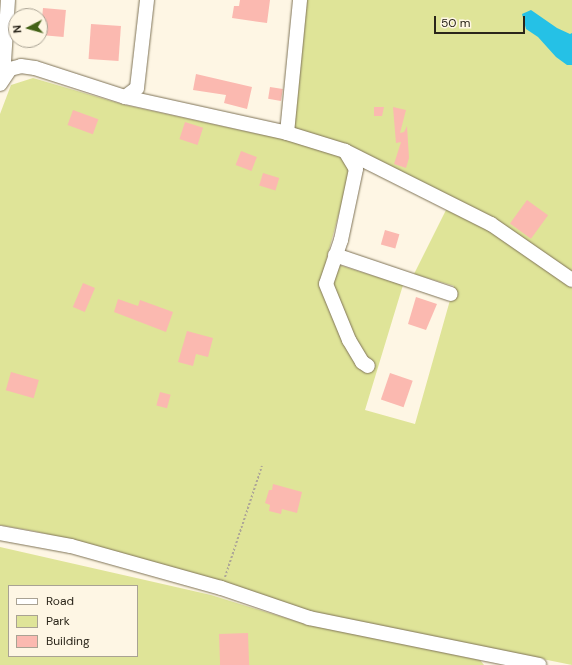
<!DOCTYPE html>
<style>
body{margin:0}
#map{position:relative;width:572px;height:665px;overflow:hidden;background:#fef6e4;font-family:"DM Sans",sans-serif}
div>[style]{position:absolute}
.green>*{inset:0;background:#dfe498}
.water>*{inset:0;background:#25c1e6}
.building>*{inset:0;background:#fbb9b0;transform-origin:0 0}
.path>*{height:2px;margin-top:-1px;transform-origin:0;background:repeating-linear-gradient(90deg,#ada697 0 2px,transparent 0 4px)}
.roads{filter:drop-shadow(0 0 1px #7f7357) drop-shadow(0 0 1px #7f7357)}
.minor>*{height:14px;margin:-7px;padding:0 7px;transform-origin:7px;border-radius:7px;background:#fff}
span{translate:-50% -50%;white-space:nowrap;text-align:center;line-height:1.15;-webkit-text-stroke:3px #fef6e4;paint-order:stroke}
.legend{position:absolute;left:8px;top:585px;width:130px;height:72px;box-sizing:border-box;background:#fef6e4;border:1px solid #a9a293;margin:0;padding:5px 7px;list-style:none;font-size:12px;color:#2a251a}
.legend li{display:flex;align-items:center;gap:8px;height:20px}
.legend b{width:20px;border:1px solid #a9a293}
.north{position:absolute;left:8px;top:8px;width:40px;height:40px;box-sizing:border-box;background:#fef6e4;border:1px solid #a9a293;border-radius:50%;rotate:264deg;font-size:11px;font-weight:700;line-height:16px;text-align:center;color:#2a251a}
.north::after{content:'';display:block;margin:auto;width:14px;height:18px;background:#436216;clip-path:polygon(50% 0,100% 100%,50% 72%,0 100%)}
.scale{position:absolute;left:434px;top:16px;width:91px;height:18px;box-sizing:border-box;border:2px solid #2a251a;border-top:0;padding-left:5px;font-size:12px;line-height:14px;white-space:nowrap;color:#2a251a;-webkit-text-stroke:3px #fef6e4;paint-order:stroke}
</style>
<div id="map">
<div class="green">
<div style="clip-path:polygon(300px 0,572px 0,572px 274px,294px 128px)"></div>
<div style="clip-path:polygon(33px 78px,125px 105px,258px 134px,284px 137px,343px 155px,351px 169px,326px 261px,403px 285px,365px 410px,415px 424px,454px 286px,414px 274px,447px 208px,489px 229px,572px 288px,572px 665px,311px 612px,97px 546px,34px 531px,0 525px,0 114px,11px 85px)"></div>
<div style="clip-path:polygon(evenodd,0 547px,211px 595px,305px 624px,480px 660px,484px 665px,0 665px,0 547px,9px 586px,137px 586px,137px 656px,9px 656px,9px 586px)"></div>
</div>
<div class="water">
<div style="clip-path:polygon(531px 10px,557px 28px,570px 34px,572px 33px,572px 65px,567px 65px,556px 57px,538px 37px,526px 29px,522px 14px)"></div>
</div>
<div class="building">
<div style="clip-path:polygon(240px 0,270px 0,267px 23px,232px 18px,234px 6px,239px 6px)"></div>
<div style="left:43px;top:8px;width:23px;height:27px;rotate:5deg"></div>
<div style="left:91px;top:24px;width:30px;height:35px;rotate:4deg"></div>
<div style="clip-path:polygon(196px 74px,252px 87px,247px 109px,224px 103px,226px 95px,193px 90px)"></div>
<div style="left:270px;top:87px;width:13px;height:12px;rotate:9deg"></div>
<div style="clip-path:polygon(374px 107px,384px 107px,382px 116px,374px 116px)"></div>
<div style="clip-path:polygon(393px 107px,406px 110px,400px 133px,404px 132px,407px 126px,409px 158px,406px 168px,394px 164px,401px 142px,396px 143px)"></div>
<div style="left:73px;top:110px;width:27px;height:16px;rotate:20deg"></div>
<div style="left:185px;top:122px;width:19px;height:18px;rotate:18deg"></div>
<div style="left:241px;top:151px;width:17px;height:15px;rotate:21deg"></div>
<div style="left:263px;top:173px;width:17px;height:13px;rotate:17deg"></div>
<div style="left:527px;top:200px;width:26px;height:29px;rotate:36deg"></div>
<div style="left:385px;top:230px;width:15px;height:15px;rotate:16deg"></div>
<div style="left:83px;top:283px;width:13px;height:26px;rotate:23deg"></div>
<div style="clip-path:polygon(416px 297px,437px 304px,426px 330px,408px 324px)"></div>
<div style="clip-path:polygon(118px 299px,138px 306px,140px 300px,173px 312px,166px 332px,114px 312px)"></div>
<div style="clip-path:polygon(187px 331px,213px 338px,208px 357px,196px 354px,193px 366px,178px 362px)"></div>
<div style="left:11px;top:372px;width:29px;height:19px;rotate:16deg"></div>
<div style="left:390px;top:373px;width:24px;height:28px;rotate:19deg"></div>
<div style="left:160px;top:392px;width:11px;height:14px;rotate:15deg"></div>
<div style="clip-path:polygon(273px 484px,302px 492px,297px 513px,282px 509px,281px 514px,269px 511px,270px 505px,265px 503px,269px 490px,272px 490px)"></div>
<div style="left:248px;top:633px;width:32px;height:29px;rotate:88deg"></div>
</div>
<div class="path">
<div style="left:225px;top:577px;width:117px;rotate:-71.6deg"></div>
</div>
<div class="roads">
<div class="minor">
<div style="left:3px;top:77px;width:77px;rotate:-86.3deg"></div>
<div style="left:0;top:84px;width:18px;rotate:-56deg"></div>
<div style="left:10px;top:69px;width:11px;rotate:-15deg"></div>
<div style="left:21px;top:66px;width:14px;rotate:8deg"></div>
<div style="left:35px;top:68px;width:95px;rotate:17.9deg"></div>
<div style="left:125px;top:97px;width:166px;rotate:12.5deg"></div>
<div style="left:287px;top:133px;width:61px;rotate:17.2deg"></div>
<div style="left:345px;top:151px;width:21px;rotate:59deg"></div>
<div style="left:356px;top:169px;width:73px;rotate:101.9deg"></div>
<div style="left:341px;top:240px;width:46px;rotate:108.8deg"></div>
<div style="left:326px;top:284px;width:61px;rotate:67.7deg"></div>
<div style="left:349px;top:340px;width:26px;rotate:59deg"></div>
<div style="left:362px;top:362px;width:7px;rotate:34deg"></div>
<div style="left:125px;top:97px;width:15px;rotate:-37deg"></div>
<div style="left:137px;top:88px;width:89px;rotate:-83.5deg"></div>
<div style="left:287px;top:133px;width:134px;rotate:-84.4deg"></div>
<div style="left:345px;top:151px;width:163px;rotate:26.6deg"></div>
<div style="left:491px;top:224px;width:98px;rotate:34.7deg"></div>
<div style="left:335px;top:255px;width:122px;rotate:18.6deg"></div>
<div style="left:0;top:533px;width:72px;rotate:10.4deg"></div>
<div style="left:71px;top:546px;width:156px;rotate:15.6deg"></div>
<div style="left:221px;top:588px;width:93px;rotate:18.8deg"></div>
<div style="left:309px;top:618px;width:235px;rotate:11.5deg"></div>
</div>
</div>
<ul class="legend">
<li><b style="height:5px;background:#fff"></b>Road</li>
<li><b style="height:11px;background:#dfe498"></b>Park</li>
<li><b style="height:11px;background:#fbb9b0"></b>Building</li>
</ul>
<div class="north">N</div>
<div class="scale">50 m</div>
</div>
